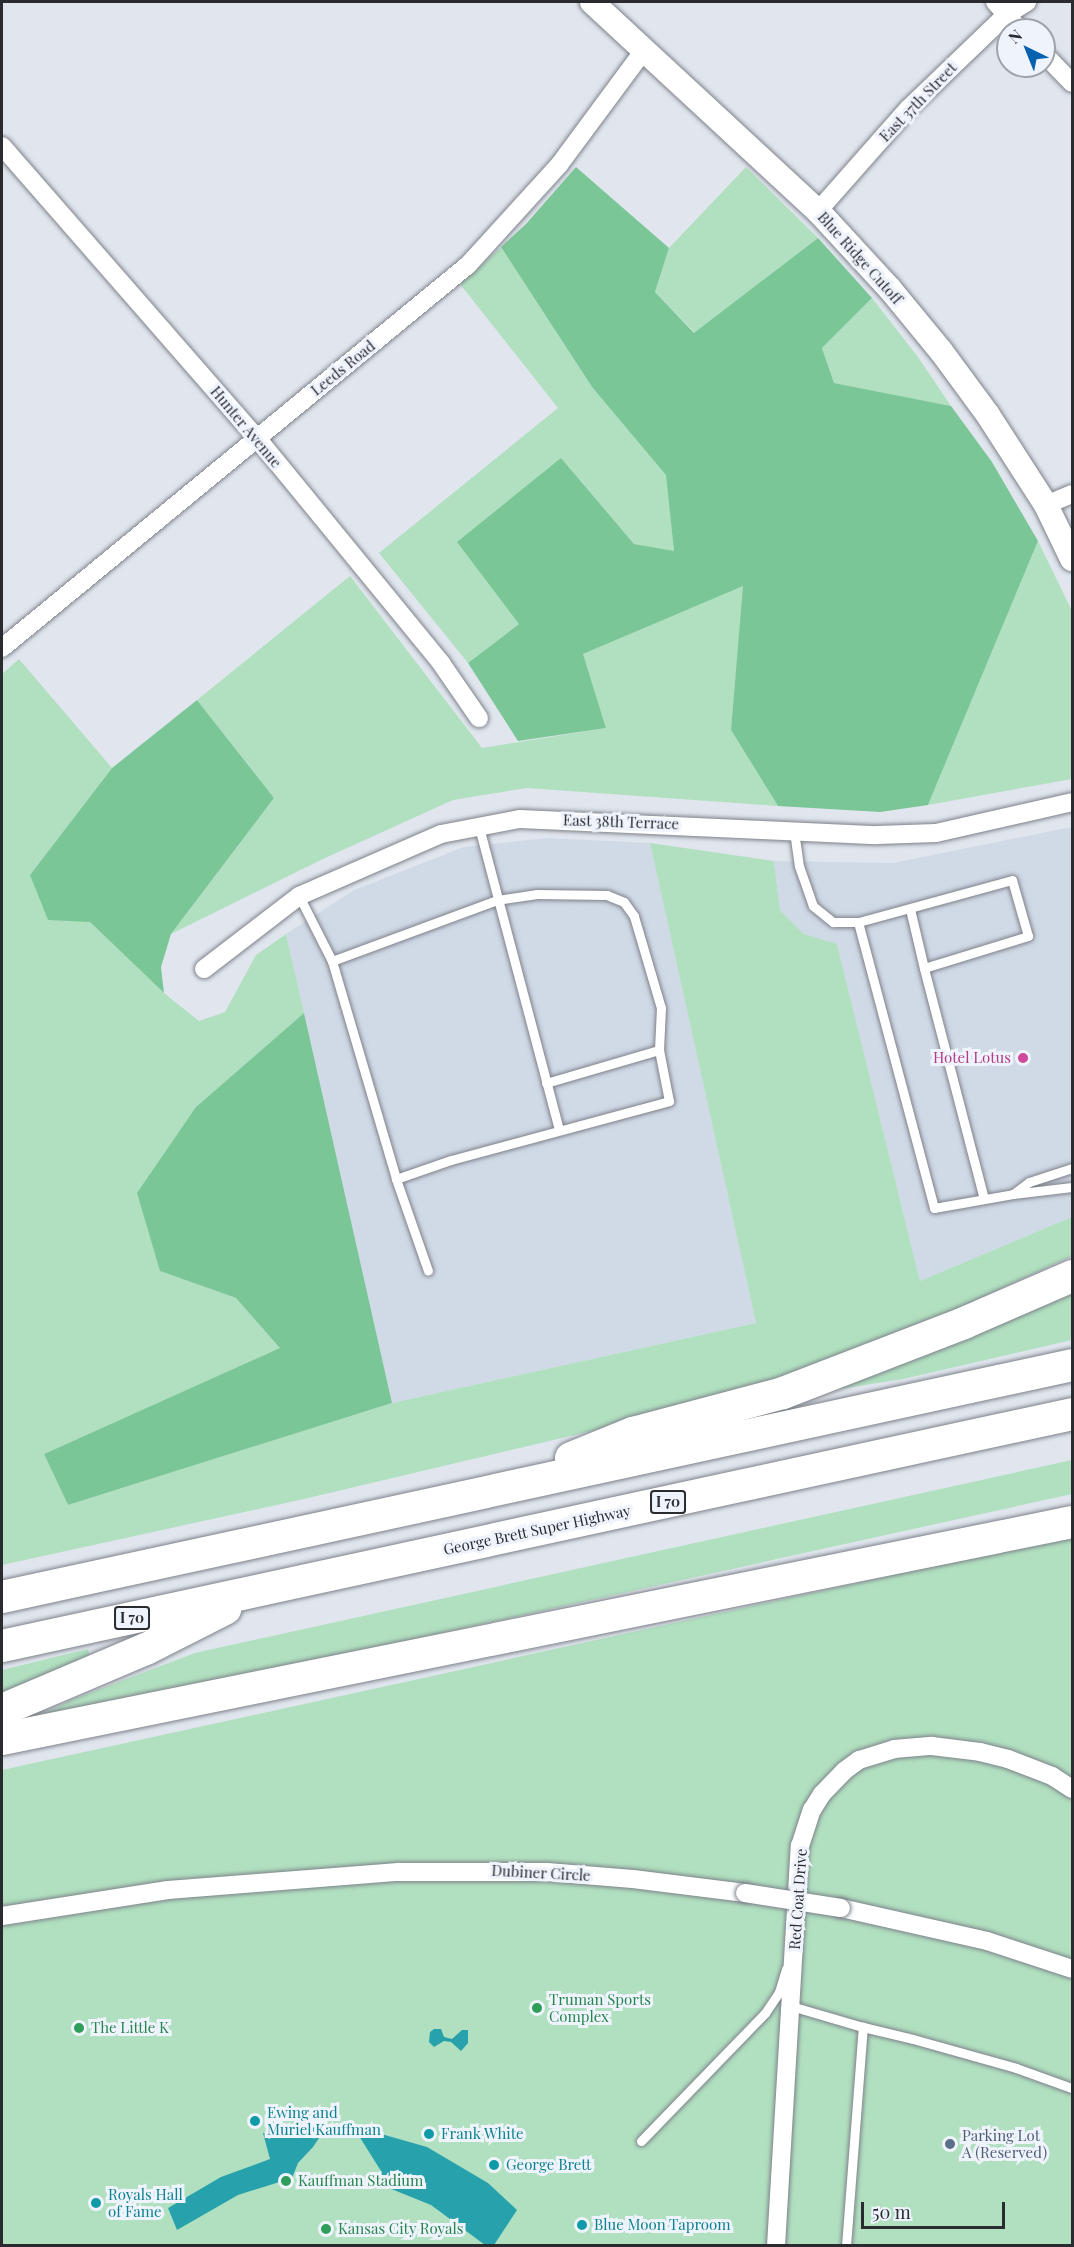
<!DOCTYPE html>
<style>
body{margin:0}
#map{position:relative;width:1074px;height:2247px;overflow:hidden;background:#e1e6ee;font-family:"Playfair Display",serif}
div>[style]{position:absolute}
.built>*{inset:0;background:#d0d9e6}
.green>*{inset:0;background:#b1e0c0}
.forest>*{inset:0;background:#7bc696}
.water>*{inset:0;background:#27a1ab}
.roads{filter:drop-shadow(0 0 2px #7e828a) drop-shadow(0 0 2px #7e828a)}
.service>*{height:9px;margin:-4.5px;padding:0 4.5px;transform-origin:4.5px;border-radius:4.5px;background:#fff}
.minor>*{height:18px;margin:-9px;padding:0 9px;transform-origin:9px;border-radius:9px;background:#fff}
.secondary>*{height:24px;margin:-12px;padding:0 12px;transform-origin:12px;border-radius:12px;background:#fff}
.motorway>*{height:32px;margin:-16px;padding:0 16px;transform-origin:16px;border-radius:16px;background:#fff}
.bridges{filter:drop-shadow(0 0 2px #7e828a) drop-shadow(0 0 2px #7e828a)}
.minor-bridge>*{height:18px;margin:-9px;padding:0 9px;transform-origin:9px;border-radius:9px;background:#fff}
.dots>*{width:16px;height:16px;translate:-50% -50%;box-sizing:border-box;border:3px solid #eef3fc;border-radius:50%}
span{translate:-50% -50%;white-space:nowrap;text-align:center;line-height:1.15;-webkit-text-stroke:6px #eef3fc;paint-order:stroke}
.shield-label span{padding:2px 4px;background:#eef3fc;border:2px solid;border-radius:4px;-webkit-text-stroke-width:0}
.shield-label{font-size:14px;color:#292b2e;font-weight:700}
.street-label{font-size:15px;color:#292b2e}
.hotel-label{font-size:15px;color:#b23c85}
.right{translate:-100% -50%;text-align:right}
.leisure-label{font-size:15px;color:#27864d}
.left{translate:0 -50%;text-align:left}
.culture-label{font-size:15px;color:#0d838f}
.service-label{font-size:15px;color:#4e5e75}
.frame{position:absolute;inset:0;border:3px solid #292b2e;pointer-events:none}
.north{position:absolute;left:996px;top:18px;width:60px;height:60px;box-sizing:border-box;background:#eef3fc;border:2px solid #9fa3aa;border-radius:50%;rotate:317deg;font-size:16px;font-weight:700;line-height:24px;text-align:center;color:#292b2e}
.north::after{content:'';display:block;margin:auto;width:21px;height:27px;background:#0662b0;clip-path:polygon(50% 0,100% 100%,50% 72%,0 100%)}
.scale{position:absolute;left:861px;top:2202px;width:144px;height:27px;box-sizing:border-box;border:3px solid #292b2e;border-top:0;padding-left:8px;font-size:18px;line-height:21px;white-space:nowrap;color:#292b2e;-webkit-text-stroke:4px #eef3fc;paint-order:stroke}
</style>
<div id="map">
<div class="built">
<div style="clip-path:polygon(1072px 827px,1072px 1217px,920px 1281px,837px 944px,804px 934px,780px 910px,774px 861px,893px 863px)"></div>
<div style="clip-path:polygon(547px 838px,650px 843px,756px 1323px,392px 1403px,286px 934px,354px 890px,464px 847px)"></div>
</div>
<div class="green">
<div style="clip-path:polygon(746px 167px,818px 238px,695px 333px,655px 292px,669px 248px)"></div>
<div style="clip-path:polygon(501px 247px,592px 387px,667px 475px,674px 552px,634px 544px,561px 458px,519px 624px,468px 663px,379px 553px,558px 408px,460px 284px)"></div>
<div style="clip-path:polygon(872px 298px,918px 357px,951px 406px,834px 383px,822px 348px)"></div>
<div style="clip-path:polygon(1038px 541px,1072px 611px,1072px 779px,928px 805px)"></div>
<div style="clip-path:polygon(350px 576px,482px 748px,606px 728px,583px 654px,744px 585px,731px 730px,778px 806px,527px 788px,453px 800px,323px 859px,171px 934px,274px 798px,197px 700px)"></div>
<div style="clip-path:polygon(19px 659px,112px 768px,30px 875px,90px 922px,164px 993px,199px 1021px,225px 1012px,256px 955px,286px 934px,304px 1013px,196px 1107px,160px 1271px,236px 1298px,281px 1348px,44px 1454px,68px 1505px,392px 1403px,756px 1323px,650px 843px,774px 861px,780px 910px,804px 934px,837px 944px,920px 1281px,1072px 1217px,1072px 1256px,833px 1366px,680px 1410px,304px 1499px,2px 1565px,2px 674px)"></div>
<div style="clip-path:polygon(1072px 1292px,1072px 1340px,903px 1379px,834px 1390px)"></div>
<div style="clip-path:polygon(1072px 1460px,1072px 1494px,20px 1726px,71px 1700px,195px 1653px)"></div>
<div style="clip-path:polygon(1072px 1536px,1072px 2245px,2px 2245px,2px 1770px)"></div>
<div style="clip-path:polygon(88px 1649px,90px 1656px,2px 1693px,2px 1670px)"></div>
</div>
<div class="forest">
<div style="clip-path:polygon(576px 167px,669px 248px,655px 292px,694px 333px,818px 238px,872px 298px,822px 348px,834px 383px,951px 406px,992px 462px,1038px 541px,928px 805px,880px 812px,778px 806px,731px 730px,743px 586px,583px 654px,606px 728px,518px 741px,468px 663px,519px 624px,457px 542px,561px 458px,634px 544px,674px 551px,666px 475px,592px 387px,501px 247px,526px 224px)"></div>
<div style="clip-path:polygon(197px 700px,274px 798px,171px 934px,161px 967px,164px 993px,90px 922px,48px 920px,30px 875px,112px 768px)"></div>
<div style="clip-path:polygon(304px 1013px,392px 1403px,68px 1505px,44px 1454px,280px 1348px,236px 1298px,160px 1271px,137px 1193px,196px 1107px)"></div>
</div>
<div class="water">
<div style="clip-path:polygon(434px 2029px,441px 2029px,444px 2037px,452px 2039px,462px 2030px,468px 2030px,468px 2043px,461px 2051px,451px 2042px,444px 2041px,434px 2047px,429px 2042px,430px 2032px)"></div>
<div style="clip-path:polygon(324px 2125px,323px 2132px,313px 2147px,298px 2163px,292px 2178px,238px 2195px,177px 2230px,168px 2208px,221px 2177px,270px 2159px,263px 2133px)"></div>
<div style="clip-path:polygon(360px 2128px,427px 2147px,488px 2183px,517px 2210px,494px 2245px,485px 2245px,431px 2205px,384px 2186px,381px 2171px,359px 2136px)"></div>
</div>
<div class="roads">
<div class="service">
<div style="left:479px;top:827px;width:313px;rotate:75.2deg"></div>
<div style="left:794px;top:831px;width:35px;rotate:82deg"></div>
<div style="left:799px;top:866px;width:42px;rotate:70.7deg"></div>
<div style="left:813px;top:906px;width:26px;rotate:39deg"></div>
<div style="left:833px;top:922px;width:25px"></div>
<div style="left:299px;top:896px;width:73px;rotate:63.1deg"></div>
<div style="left:332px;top:961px;width:227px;rotate:73.6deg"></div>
<div style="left:396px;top:1179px;width:58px;rotate:-19.1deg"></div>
<div style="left:451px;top:1160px;width:226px;rotate:-15.1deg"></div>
<div style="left:669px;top:1101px;width:52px;rotate:-101.1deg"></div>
<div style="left:659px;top:1050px;width:42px;rotate:-87.3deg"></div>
<div style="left:661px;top:1008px;width:96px;rotate:-106.4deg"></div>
<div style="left:634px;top:916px;width:17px;rotate:-126deg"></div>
<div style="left:624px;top:902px;width:18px;rotate:-158deg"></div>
<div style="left:607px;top:895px;width:70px;rotate:-179.2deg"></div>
<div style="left:537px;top:894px;width:40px;rotate:171.5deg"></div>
<div style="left:497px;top:900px;width:176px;rotate:159.7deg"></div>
<div style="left:910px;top:909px;width:61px;rotate:76.7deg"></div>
<div style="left:546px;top:1083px;width:118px;rotate:-16.3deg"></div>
<div style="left:1072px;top:1168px;width:45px;rotate:162deg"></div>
<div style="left:1029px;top:1182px;width:20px;rotate:143deg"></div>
<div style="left:1013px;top:1194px;width:59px;rotate:-6.8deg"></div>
<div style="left:396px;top:1179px;width:97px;rotate:70.8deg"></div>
<div style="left:984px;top:1199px;width:239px;rotate:-104.6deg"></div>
<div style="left:924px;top:968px;width:109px;rotate:-17.1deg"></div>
<div style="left:1028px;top:936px;width:58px;rotate:-105.9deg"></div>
<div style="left:1012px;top:880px;width:160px;rotate:164.7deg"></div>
<div style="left:858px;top:922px;width:296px;rotate:75.1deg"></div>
<div style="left:934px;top:1208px;width:80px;rotate:-10deg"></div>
<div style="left:791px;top:2006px;width:75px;rotate:16.3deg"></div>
<div style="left:641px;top:2141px;width:178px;rotate:-45.9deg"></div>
<div style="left:765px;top:2013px;width:25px;rotate:-56deg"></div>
<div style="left:779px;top:1992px;width:24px;rotate:-73deg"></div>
<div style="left:846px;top:2246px;width:220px;rotate:-85.6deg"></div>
<div style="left:863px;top:2027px;width:51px;rotate:13.5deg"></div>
<div style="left:913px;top:2039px;width:107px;rotate:15.7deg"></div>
<div style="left:1016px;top:2068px;width:59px;rotate:19.7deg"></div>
</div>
<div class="minor">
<div style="left:995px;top:2px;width:38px;rotate:48deg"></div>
<div style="left:1044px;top:54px;width:40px;rotate:46deg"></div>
<div style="left:2px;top:146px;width:388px;rotate:48.9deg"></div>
<div style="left:257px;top:438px;width:291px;rotate:50.7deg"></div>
<div style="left:441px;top:663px;width:67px;rotate:55.4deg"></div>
<div style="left:818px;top:211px;width:136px;rotate:-48.6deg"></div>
<div style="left:908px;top:109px;width:136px;rotate:-43.8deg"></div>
<div style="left:1006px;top:15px;width:25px;rotate:-32deg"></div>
<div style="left:1046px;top:505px;width:28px;rotate:-23deg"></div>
<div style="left:2px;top:648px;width:603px;rotate:-39.42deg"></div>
<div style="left:468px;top:265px;width:135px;rotate:-47.7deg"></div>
<div style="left:559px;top:165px;width:143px;rotate:-53.5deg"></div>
<div style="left:204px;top:969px;width:120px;rotate:-37.5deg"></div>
<div style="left:299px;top:896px;width:155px;rotate:-23.6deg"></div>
<div style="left:441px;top:834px;width:80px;rotate:-10.8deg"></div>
<div style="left:520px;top:819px;width:357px;rotate:2.6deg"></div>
<div style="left:877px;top:835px;width:59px;rotate:-1.9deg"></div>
<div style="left:936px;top:833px;width:139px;rotate:-12.8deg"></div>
<div style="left:841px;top:1908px;width:150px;rotate:12.7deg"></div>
<div style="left:987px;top:1941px;width:89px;rotate:18.2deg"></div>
<div style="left:2px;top:1916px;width:168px;rotate:-8.9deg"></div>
<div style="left:168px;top:1890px;width:231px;rotate:-4.5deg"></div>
<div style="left:398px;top:1872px;width:149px"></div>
<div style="left:547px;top:1872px;width:86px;rotate:4.7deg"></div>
<div style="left:633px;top:1879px;width:113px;rotate:7.1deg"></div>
<div style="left:776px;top:2246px;width:401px;rotate:-86.6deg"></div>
<div style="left:800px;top:1846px;width:38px;rotate:-72deg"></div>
<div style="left:812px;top:1810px;width:19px;rotate:-58deg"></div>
<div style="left:822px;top:1794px;width:32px;rotate:-46deg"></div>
<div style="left:844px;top:1771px;width:19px;rotate:-36deg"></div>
<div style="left:859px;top:1760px;width:37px;rotate:-17deg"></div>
<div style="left:894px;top:1749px;width:38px;rotate:-5deg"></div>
<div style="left:932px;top:1746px;width:48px;rotate:7.1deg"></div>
<div style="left:980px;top:1752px;width:29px;rotate:14deg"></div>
<div style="left:1008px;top:1759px;width:47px;rotate:21.1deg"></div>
<div style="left:1052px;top:1776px;width:24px;rotate:33deg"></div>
</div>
<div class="secondary">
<div style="left:592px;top:2px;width:308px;rotate:42.8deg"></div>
<div style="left:818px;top:211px;width:106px;rotate:47.3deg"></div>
<div style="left:890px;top:289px;width:80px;rotate:50.6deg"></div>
<div style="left:941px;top:351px;width:79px;rotate:53.7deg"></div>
<div style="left:988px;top:415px;width:107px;rotate:57.2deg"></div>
<div style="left:1046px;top:505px;width:60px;rotate:64.3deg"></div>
</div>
<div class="motorway">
<div style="left:571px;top:1458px;width:67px;rotate:-22deg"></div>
<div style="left:633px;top:1433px;width:155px;rotate:-14.9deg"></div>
<div style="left:783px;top:1393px;width:194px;rotate:-21.1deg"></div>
<div style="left:964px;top:1323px;width:118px;rotate:-23.5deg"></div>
<div style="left:2px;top:1597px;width:1095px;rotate:-12.23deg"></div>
<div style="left:2px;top:1646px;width:1095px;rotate:-12.23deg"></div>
<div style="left:2px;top:1710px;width:156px;rotate:-23deg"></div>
<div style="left:146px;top:1649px;width:89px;rotate:-26.9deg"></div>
<div style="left:2px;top:1739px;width:1092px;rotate:-11.46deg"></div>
</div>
</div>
<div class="bridges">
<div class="minor-bridge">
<div style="left:745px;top:1893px;width:97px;rotate:8.9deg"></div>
</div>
</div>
<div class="dots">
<div style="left:1023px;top:1058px;background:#d1479c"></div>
<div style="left:537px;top:2008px;background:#2e9e5b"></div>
<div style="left:79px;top:2028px;background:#2e9e5b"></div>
<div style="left:255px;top:2121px;background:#0f9aa8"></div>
<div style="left:429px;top:2134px;background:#0f9aa8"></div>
<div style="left:950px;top:2144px;background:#5c6f8a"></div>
<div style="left:494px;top:2165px;background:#0f9aa8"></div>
<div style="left:286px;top:2181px;background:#2e9e5b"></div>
<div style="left:96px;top:2203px;background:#0f9aa8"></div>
<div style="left:582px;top:2225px;background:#0f9aa8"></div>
<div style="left:326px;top:2229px;background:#2e9e5b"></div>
</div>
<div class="shield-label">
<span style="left:668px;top:1502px">I 70</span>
<span style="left:132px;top:1618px">I 70</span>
</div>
<div class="street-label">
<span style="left:918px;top:102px;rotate:-46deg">East 37th Street</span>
<span style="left:860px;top:258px;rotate:48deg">Blue Ridge Cutoff</span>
<span style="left:343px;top:368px;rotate:-39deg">Leeds Road</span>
<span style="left:246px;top:427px;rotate:50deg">Hunter Avenue</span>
<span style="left:621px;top:822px;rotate:2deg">East 38th Terrace</span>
<span style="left:537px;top:1530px;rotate:-12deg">George Brett Super Highway</span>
<span style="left:541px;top:1873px;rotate:3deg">Dubiner Circle</span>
<span style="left:798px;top:1899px;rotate:-86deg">Red Coat Drive</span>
</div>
<div class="hotel-label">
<span class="right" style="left:1011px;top:1058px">Hotel Lotus</span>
</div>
<div class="leisure-label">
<span class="left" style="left:549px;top:2008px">Truman Sports<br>Complex</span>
<span class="left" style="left:91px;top:2028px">The Little K</span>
<span class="left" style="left:298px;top:2181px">Kauffman Stadium</span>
<span class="left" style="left:338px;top:2229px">Kansas City Royals</span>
</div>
<div class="culture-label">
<span class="left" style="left:267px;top:2121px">Ewing and<br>Muriel Kauffman</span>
<span class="left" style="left:441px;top:2134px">Frank White</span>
<span class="left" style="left:506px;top:2165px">George Brett</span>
<span class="left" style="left:108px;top:2203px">Royals Hall<br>of Fame</span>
<span class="left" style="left:594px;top:2225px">Blue Moon Taproom</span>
</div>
<div class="service-label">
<span class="left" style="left:962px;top:2144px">Parking Lot<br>A (Reserved)</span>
</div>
<div class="frame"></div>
<div class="north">N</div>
<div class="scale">50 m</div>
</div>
